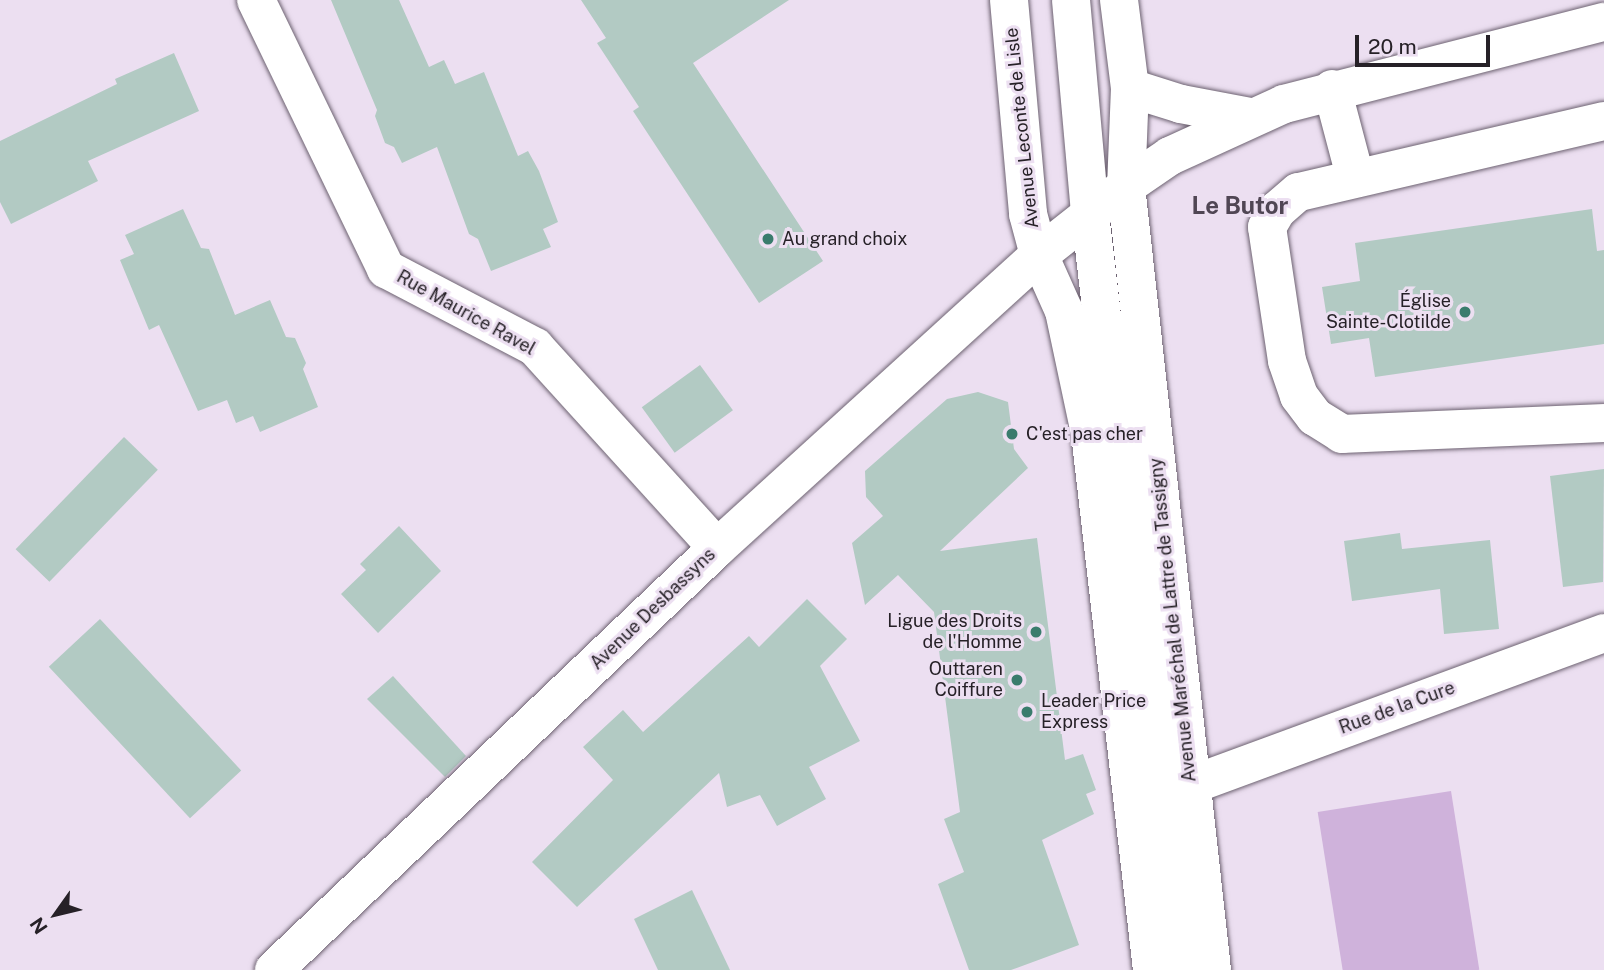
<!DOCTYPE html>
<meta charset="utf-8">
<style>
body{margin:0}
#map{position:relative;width:1604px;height:970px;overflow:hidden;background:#ecdff1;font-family:"Public Sans",sans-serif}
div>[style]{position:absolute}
.green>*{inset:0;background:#cfb2db;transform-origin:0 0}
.building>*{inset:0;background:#b2cac3;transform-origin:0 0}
.roads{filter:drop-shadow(0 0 2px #6d6271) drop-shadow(0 0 2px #6d6271)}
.minor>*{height:38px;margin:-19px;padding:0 19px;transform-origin:19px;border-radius:19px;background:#fff}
.major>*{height:38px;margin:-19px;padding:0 19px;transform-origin:19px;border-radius:19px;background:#fff}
.dots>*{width:19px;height:19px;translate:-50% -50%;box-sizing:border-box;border:4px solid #ecdff1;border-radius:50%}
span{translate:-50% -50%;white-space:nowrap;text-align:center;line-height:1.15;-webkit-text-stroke:6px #ecdff1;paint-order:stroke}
.street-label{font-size:18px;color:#262127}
.poi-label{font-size:18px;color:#262127}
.left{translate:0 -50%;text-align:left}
.right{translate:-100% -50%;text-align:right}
.district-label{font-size:24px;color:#504654;font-weight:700}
.north{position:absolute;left:21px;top:879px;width:70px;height:70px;-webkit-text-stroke:5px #ecdff1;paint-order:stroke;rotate:236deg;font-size:19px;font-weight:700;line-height:28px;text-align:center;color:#262127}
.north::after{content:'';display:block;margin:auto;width:24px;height:32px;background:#262127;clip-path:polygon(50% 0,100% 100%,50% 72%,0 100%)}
.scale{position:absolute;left:1355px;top:35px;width:135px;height:32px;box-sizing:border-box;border:4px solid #262127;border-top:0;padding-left:9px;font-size:21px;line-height:24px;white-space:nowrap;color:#262127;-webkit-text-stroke:5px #ecdff1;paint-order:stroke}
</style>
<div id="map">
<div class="green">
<div style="left:1451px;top:791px;width:181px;height:135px;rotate:81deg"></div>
</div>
<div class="building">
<div style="clip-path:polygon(331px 0,399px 0,429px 67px,444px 60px,455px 84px,484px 72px,518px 156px,528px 151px,539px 171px,558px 222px,543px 229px,551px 247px,491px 271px,478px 239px,469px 234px,437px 147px,402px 163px,394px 147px,385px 143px,375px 116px,377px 110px)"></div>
<div style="clip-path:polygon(581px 0,789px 0,693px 63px,823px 261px,759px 303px,633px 111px,639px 107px,597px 43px,606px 38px)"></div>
<div style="clip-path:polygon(174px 53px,199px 111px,88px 161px,98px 181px,11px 224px,0 202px,0 141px,117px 84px,115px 79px)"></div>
<div style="clip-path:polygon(183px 209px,201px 248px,209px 249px,235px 315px,270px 300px,286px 337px,295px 338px,306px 363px,303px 369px,318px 407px,260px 432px,253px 416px,236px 423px,227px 400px,198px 411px,159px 325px,149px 330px,120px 260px,134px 254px,125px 235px)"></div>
<div style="clip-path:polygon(1592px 209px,1597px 251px,1604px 250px,1604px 344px,1375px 377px,1369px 338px,1331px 344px,1322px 287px,1360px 281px,1355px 243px)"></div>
<div style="left:700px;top:365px;width:56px;height:72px;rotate:54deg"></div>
<div style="clip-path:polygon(978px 392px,1008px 402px,1014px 449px,1028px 468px,940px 551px,1037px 538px,1065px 760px,1083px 754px,1096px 790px,1086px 794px,1094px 814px,1042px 840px,1079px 945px,1011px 970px,969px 970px,938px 884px,964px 872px,944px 819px,960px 812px,934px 612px,898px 575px,865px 605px,852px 543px,883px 516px,866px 497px,865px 471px,947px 399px)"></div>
<div style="left:124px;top:437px;width:47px;height:156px;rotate:44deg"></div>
<div style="clip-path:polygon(1604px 469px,1603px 582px,1563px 587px,1550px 476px)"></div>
<div style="clip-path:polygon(399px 526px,441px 571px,378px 633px,341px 594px,366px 570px,360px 564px)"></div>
<div style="clip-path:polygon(1400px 533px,1402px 549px,1490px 540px,1499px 629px,1444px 634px,1440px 589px,1352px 601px,1344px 541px)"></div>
<div style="clip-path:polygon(807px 599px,847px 639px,820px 666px,860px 741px,809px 767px,826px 799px,777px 826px,760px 795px,727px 807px,719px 773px,577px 907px,532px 862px,613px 780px,583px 747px,623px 710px,643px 732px,749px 636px,759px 647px)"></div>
<div style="left:100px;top:619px;width:207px;height:70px;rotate:47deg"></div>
<div style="clip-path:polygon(393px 676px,466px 756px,445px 777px,367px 699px)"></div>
<div style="clip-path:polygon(692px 890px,730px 970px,658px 970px,634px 919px)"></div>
</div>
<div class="roads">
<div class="minor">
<div style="left:256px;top:0;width:299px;rotate:64.2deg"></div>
<div style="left:386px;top:269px;width:168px;rotate:27.6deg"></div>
<div style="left:535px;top:347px;width:271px;rotate:47.8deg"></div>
<div style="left:1071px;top:0;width:215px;rotate:84.9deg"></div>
<div style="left:1090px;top:214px;width:761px;rotate:83.29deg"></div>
<div style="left:1130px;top:88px;width:53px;rotate:17.4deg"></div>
<div style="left:1181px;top:104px;width:70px;rotate:10.7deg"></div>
<div style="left:1332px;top:89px;width:90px;rotate:75.2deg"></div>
<div style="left:1604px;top:121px;width:314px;rotate:166.9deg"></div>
<div style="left:1298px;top:192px;width:28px;rotate:139deg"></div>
<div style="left:1277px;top:210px;width:20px;rotate:120deg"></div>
<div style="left:1267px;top:227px;width:135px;rotate:81.5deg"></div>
<div style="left:1287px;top:361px;width:37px;rotate:71deg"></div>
<div style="left:1299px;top:396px;width:26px;rotate:53deg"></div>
<div style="left:1315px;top:417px;width:32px;rotate:32deg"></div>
<div style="left:1342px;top:434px;width:262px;rotate:-2.4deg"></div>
<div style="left:1191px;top:785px;width:440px;rotate:-20.2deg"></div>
<div style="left:274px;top:970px;width:612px;rotate:-43.61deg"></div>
<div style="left:717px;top:548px;width:435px;rotate:-42.3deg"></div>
<div style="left:1039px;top:255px;width:111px;rotate:-38.4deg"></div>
<div style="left:1126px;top:186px;width:53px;rotate:-34.3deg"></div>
<div style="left:1170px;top:156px;width:125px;rotate:-24.5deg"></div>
<div style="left:1284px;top:104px;width:330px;rotate:-14.4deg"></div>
</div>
<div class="major">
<div style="left:1009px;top:0;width:215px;rotate:84.9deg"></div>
<div style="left:1028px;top:214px;width:42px;rotate:75deg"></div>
<div style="left:1039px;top:255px;width:61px;rotate:65.9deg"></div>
<div style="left:1064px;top:311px;width:125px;rotate:78deg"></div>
<div style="left:1090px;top:433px;width:541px;rotate:83.41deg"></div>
<div style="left:1119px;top:0;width:89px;rotate:82.9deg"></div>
<div style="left:1130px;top:88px;width:98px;rotate:92.3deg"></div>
<div style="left:1126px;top:186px;width:789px;rotate:83.74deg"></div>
</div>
</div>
<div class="dots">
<div style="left:768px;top:239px;background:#3a7c6d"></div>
<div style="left:1465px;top:312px;background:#3a7c6d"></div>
<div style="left:1012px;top:434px;background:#3a7c6d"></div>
<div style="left:1036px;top:632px;background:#3a7c6d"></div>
<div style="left:1017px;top:680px;background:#3a7c6d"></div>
<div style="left:1027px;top:712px;background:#3a7c6d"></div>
</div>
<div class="street-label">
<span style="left:1022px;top:128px;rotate:-96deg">Avenue Leconte de Lisle</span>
<span style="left:466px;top:313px;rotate:29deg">Rue Maurice Ravel</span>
<span style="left:653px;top:609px;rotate:-44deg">Avenue Desbassyns</span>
<span style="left:1173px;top:620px;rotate:-96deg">Avenue Maréchal de Lattre de Tassigny</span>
<span style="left:1397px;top:708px;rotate:-20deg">Rue de la Cure</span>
</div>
<div class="poi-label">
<span class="left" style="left:782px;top:239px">Au grand choix</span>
<span class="right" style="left:1451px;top:312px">Église<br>Sainte-Clotilde</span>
<span class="left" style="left:1026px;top:434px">C'est pas cher</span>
<span class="right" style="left:1022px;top:632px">Ligue des Droits<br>de l'Homme</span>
<span class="right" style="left:1003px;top:680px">Outtaren<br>Coiffure</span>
<span class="left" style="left:1041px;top:712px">Leader Price<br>Express</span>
</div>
<div class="district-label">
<span style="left:1240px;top:206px">Le Butor</span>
</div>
<div class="north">N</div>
<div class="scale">20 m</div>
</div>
